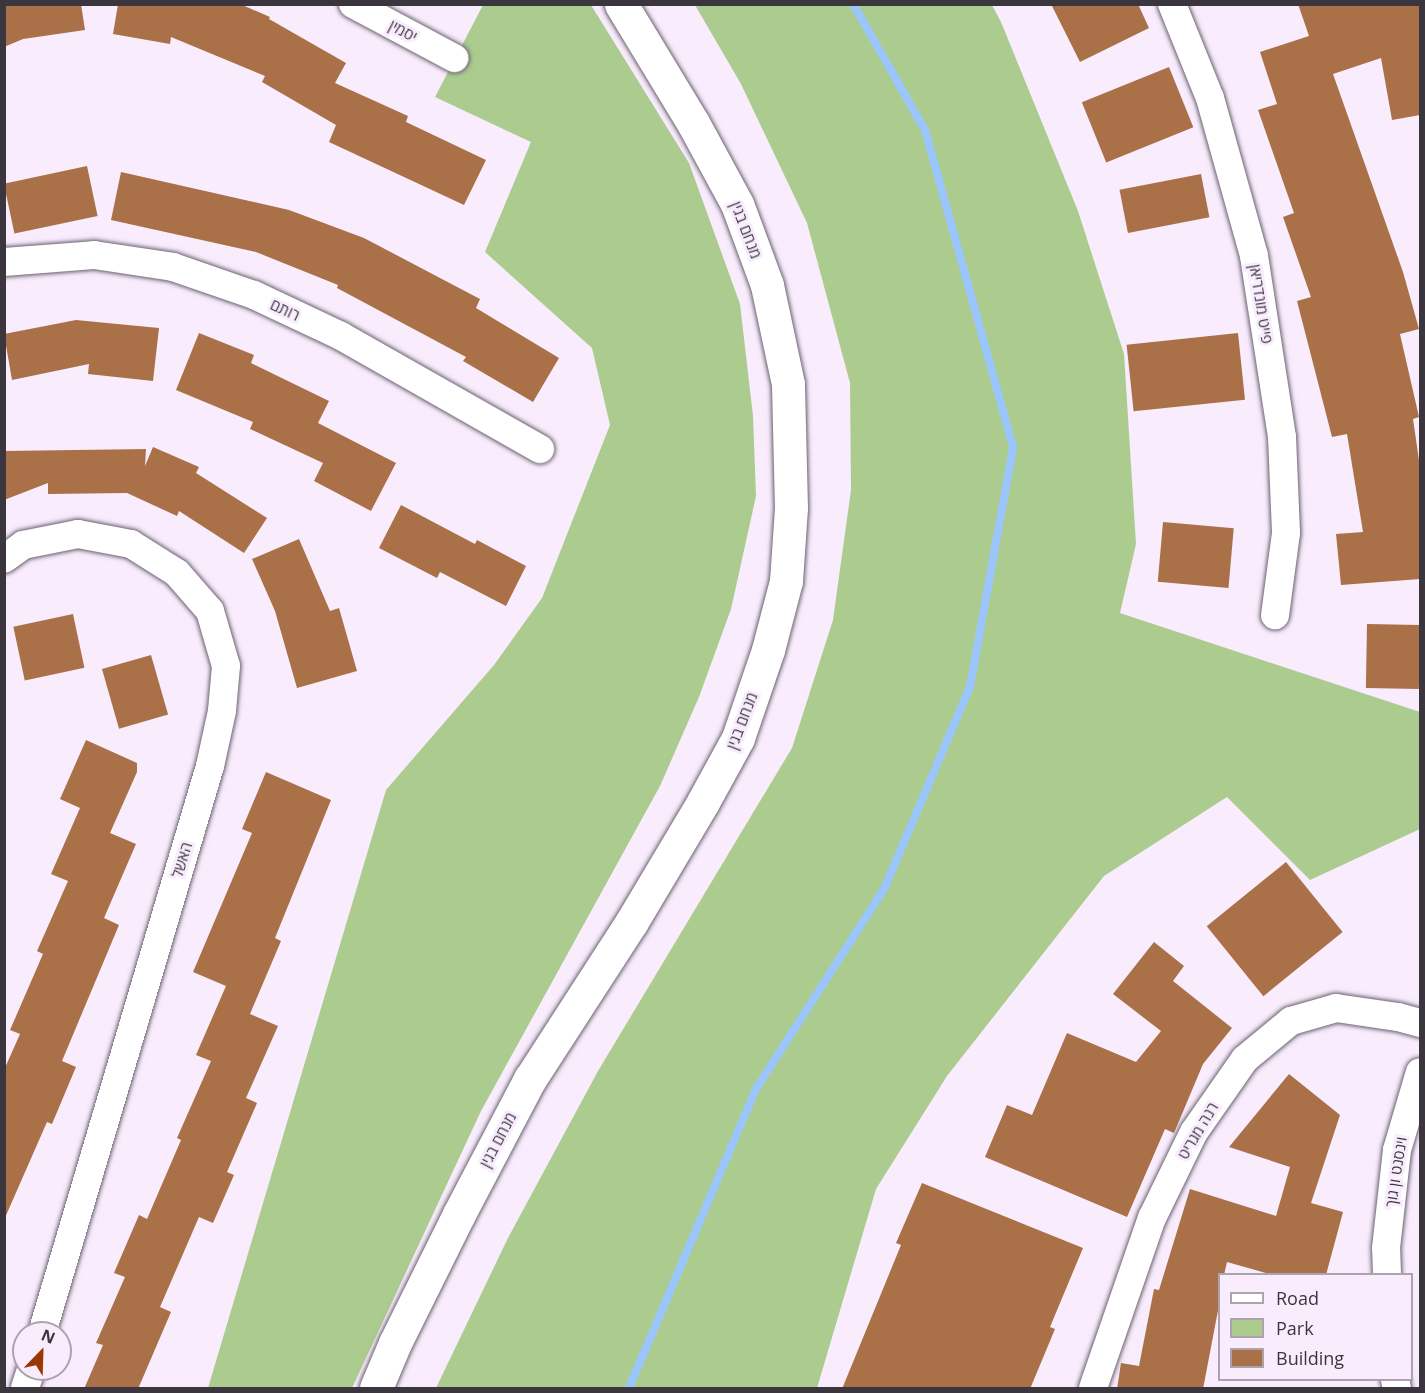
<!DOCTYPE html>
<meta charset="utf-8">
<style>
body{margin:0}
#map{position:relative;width:1425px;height:1393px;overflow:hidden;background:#f8ecfd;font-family:"Open Sans",Heebo,sans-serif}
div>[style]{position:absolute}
.green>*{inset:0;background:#accb8f}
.stream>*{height:8px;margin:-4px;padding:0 4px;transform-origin:4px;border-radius:4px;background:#9ac6fd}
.building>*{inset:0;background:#aa7149;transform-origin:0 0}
.roads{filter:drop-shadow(0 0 2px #6c6270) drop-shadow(0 0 2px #6c6270)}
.street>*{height:28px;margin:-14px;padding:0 14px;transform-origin:14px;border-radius:14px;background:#fff}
.secondary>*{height:33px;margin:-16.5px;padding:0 16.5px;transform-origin:16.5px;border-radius:16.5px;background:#fff}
span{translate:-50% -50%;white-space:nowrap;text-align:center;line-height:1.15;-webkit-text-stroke:6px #f8ecfd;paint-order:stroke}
.street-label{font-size:15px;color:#3b363d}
.frame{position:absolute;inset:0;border:6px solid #3b363d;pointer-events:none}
.legend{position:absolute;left:1218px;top:1273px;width:195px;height:108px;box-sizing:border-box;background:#f8ecfd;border:2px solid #aca3b0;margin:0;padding:8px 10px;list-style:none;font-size:18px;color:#3b363d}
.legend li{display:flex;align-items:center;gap:12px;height:30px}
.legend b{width:30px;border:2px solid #aca3b0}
.north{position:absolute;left:12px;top:1321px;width:60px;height:60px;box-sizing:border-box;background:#f8ecfd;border:2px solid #aca3b0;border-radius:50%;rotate:23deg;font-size:16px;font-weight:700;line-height:24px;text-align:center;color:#3b363d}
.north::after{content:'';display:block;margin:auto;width:21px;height:27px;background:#9b3700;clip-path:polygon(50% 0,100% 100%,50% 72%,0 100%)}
</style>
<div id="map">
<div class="green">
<div style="clip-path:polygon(483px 5px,591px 5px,689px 163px,740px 304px,753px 416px,756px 496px,731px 609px,699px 697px,660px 786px,481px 1111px,352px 1388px,208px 1388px,386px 790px,494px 665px,542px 598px,610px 425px,592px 348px,485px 252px,531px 142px,435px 97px)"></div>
<div style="clip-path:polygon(695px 5px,992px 5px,1001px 22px,1078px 211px,1124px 354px,1136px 544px,1120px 613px,1420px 712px,1420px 829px,1310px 880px,1227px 797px,1104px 876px,947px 1076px,876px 1189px,817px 1388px,436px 1388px,508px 1238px,598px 1071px,792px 748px,833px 620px,851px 490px,850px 383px,807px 223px,741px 84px)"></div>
</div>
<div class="stream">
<div style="left:629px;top:1388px;width:325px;rotate:-67deg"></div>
<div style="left:756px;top:1089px;width:240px;rotate:-57.4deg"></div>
<div style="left:885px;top:887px;width:217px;rotate:-67deg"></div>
<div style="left:970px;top:687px;width:244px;rotate:-79.8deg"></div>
<div style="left:1013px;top:447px;width:329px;rotate:-105.5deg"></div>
<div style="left:925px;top:130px;width:145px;rotate:-119.7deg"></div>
</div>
<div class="building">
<div style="clip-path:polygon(4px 4px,81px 4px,85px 30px,23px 39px,4px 47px)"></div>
<div style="clip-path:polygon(118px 4px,240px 4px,270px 17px,269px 19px,346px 63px,335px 83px,408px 116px,406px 122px,486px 160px,464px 205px,329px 142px,336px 125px,262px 82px,265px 76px,171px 37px,170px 44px,113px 34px)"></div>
<div style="clip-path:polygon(1051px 4px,1138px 4px,1149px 28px,1080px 62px)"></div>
<div style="clip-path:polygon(1298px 4px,1420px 4px,1420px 115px,1392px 120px,1381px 58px,1333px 74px,1403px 272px,1419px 329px,1400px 334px,1419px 417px,1413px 419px,1420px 467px,1420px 579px,1341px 585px,1336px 534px,1363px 532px,1347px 434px,1332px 437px,1297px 301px,1311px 297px,1283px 217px,1294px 213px,1258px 110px,1277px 104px,1260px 52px,1309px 36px)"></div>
<div style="left:1169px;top:67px;width:65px;height:94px;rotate:68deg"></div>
<div style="left:87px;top:166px;width:51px;height:85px;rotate:78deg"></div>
<div style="clip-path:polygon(121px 172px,289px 210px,364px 238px,480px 299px,476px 308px,559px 358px,533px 402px,463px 361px,466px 357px,337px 288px,338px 285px,256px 252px,111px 220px)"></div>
<div style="left:1201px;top:174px;width:44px;height:83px;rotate:79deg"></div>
<div style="clip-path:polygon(76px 320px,159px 328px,153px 381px,88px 374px,89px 364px,12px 380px,4px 334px)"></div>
<div style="clip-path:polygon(199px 333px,254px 355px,251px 363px,329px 401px,318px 423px,396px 463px,371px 511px,314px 481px,323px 463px,250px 429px,253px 422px,176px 390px)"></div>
<div style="left:1238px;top:333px;width:67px;height:112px;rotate:84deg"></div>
<div style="clip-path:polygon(153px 447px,199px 467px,196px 473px,267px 518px,244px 553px,179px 511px,177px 516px,127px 493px,48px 494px,48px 483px,4px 500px,4px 451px,146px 449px,145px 466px)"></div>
<div style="clip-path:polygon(401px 505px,475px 544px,477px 540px,526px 566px,506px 606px,440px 572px,437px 578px,379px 548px)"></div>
<div style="left:1163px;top:522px;width:71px;height:60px;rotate:5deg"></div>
<div style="clip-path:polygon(299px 539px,330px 611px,339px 608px,357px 671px,297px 688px,275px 611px,252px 559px)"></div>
<div style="left:73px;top:614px;width:55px;height:61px;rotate:78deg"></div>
<div style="left:1367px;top:624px;width:53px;height:64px;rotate:1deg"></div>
<div style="left:151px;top:655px;width:62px;height:51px;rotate:74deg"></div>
<div style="clip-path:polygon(86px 740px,137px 763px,137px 772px,110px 833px,136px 844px,104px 918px,119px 925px,62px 1061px,76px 1067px,52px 1124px,47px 1122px,4px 1220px,4px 1070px,20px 1034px,10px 1030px,43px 954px,37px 951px,68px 881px,51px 874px,80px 808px,60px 799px)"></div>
<div style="clip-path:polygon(266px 772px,331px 800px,275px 938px,281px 941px,250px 1014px,278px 1026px,246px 1098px,257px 1103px,227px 1172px,234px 1175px,213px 1223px,199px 1217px,160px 1307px,171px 1312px,138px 1389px,84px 1389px,103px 1345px,96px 1343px,125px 1277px,114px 1273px,139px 1215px,147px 1219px,181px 1140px,177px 1138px,211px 1061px,196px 1055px,226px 986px,193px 972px,252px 833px,242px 829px)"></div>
<div style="left:1286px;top:862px;width:90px;height:102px;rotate:51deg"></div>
<div style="clip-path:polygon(1154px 942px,1184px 966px,1173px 981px,1232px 1028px,1203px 1064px,1174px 1133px,1165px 1129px,1127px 1217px,985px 1157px,1007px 1105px,1032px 1115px,1067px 1033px,1136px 1062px,1161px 1031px,1113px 994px)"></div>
<div style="clip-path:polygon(1289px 1074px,1340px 1115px,1311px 1203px,1343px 1212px,1326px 1275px,1273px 1275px,1227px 1262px,1224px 1275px,1220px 1275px,1220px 1300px,1203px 1389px,1117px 1389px,1121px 1363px,1139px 1366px,1154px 1289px,1159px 1290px,1190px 1189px,1276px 1216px,1290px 1167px,1229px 1147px)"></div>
<div style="clip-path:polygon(922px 1183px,1083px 1248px,1050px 1327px,1055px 1329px,1030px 1389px,842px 1389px,901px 1245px,896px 1243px)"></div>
</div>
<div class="roads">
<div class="street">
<div style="left:353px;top:4px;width:115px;rotate:28.1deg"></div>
<div style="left:1172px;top:4px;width:101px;rotate:68deg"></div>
<div style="left:1210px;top:98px;width:164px;rotate:74.4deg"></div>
<div style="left:1254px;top:256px;width:183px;rotate:81.2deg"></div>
<div style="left:1282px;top:437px;width:96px;rotate:87.6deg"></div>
<div style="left:1286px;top:533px;width:83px;rotate:97.6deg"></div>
<div style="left:4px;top:262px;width:90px;rotate:-4.4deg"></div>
<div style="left:94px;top:255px;width:80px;rotate:8.6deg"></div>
<div style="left:173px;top:267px;width:86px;rotate:19.1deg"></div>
<div style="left:254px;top:295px;width:96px;rotate:25.2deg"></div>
<div style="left:341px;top:336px;width:229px;rotate:29.6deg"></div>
<div style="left:4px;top:559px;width:24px;rotate:-36deg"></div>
<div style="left:23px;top:545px;width:56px;rotate:-11.3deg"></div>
<div style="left:78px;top:534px;width:54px;rotate:10.7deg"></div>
<div style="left:131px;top:544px;width:54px;rotate:32.2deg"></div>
<div style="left:177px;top:573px;width:50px;rotate:49deg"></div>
<div style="left:210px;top:611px;width:57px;rotate:73.8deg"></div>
<div style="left:226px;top:666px;width:45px;rotate:95.1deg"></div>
<div style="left:222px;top:711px;width:56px;rotate:102.3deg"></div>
<div style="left:210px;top:766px;width:591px;rotate:106.5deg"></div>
<div style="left:1387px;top:1274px;width:26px;rotate:-92deg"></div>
<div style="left:1386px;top:1248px;width:99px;rotate:-83.6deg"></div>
<div style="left:1397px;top:1150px;width:81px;rotate:-73.6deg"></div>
<div style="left:1395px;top:1380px;width:8px;rotate:76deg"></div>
<div style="left:25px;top:1388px;width:20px;rotate:-72deg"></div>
<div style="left:1093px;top:1388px;width:180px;rotate:-70.9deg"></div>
<div style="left:1152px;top:1218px;width:96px;rotate:-64deg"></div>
<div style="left:1194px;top:1132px;width:89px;rotate:-55.1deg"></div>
<div style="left:1245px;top:1059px;width:60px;rotate:-39.6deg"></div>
<div style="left:1291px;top:1021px;width:47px;rotate:-16.1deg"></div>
<div style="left:1336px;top:1008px;width:63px;rotate:8.3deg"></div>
<div style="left:1398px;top:1017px;width:23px;rotate:15deg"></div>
</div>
<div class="secondary">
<div style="left:376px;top:1388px;width:49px;rotate:-67.1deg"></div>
<div style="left:395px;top:1343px;width:144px;rotate:-63.6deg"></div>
<div style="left:459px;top:1214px;width:153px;rotate:-62.3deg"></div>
<div style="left:530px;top:1079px;width:186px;rotate:-57.1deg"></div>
<div style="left:631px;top:923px;width:141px;rotate:-59.2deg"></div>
<div style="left:703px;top:802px;width:73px;rotate:-61.3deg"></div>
<div style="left:738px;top:738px;width:93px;rotate:-71.2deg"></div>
<div style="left:768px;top:650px;width:71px;rotate:-75.4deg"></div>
<div style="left:786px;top:581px;width:73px;rotate:-86.1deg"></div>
<div style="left:791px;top:508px;width:124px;rotate:-91.4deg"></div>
<div style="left:788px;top:384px;width:101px;rotate:-102deg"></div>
<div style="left:767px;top:285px;width:86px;rotate:-110.3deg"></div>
<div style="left:737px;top:204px;width:92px;rotate:-118.5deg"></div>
<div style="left:693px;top:123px;width:139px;rotate:-121.2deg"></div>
</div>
</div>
<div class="street-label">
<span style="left:403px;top:31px;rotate:28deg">יסמין</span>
<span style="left:746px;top:230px;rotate:69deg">מנחם בגין</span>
<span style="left:1261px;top:304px;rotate:81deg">פייט מונדריאן</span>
<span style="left:285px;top:310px;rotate:25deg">רותם</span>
<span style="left:742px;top:721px;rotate:-69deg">מנחם בגין</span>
<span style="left:182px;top:860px;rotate:-73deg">האשל</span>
<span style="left:1198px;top:1131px;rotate:-59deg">רנה מגריט</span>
<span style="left:498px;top:1140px;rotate:-62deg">מנחם בגין</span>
<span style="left:1396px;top:1172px;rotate:-81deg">וינסנט ון גוך</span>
</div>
<div class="frame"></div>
<ul class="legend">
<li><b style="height:8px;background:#fff"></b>Road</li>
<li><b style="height:16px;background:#accb8f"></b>Park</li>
<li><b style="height:16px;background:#aa7149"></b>Building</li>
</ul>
<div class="north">N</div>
</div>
